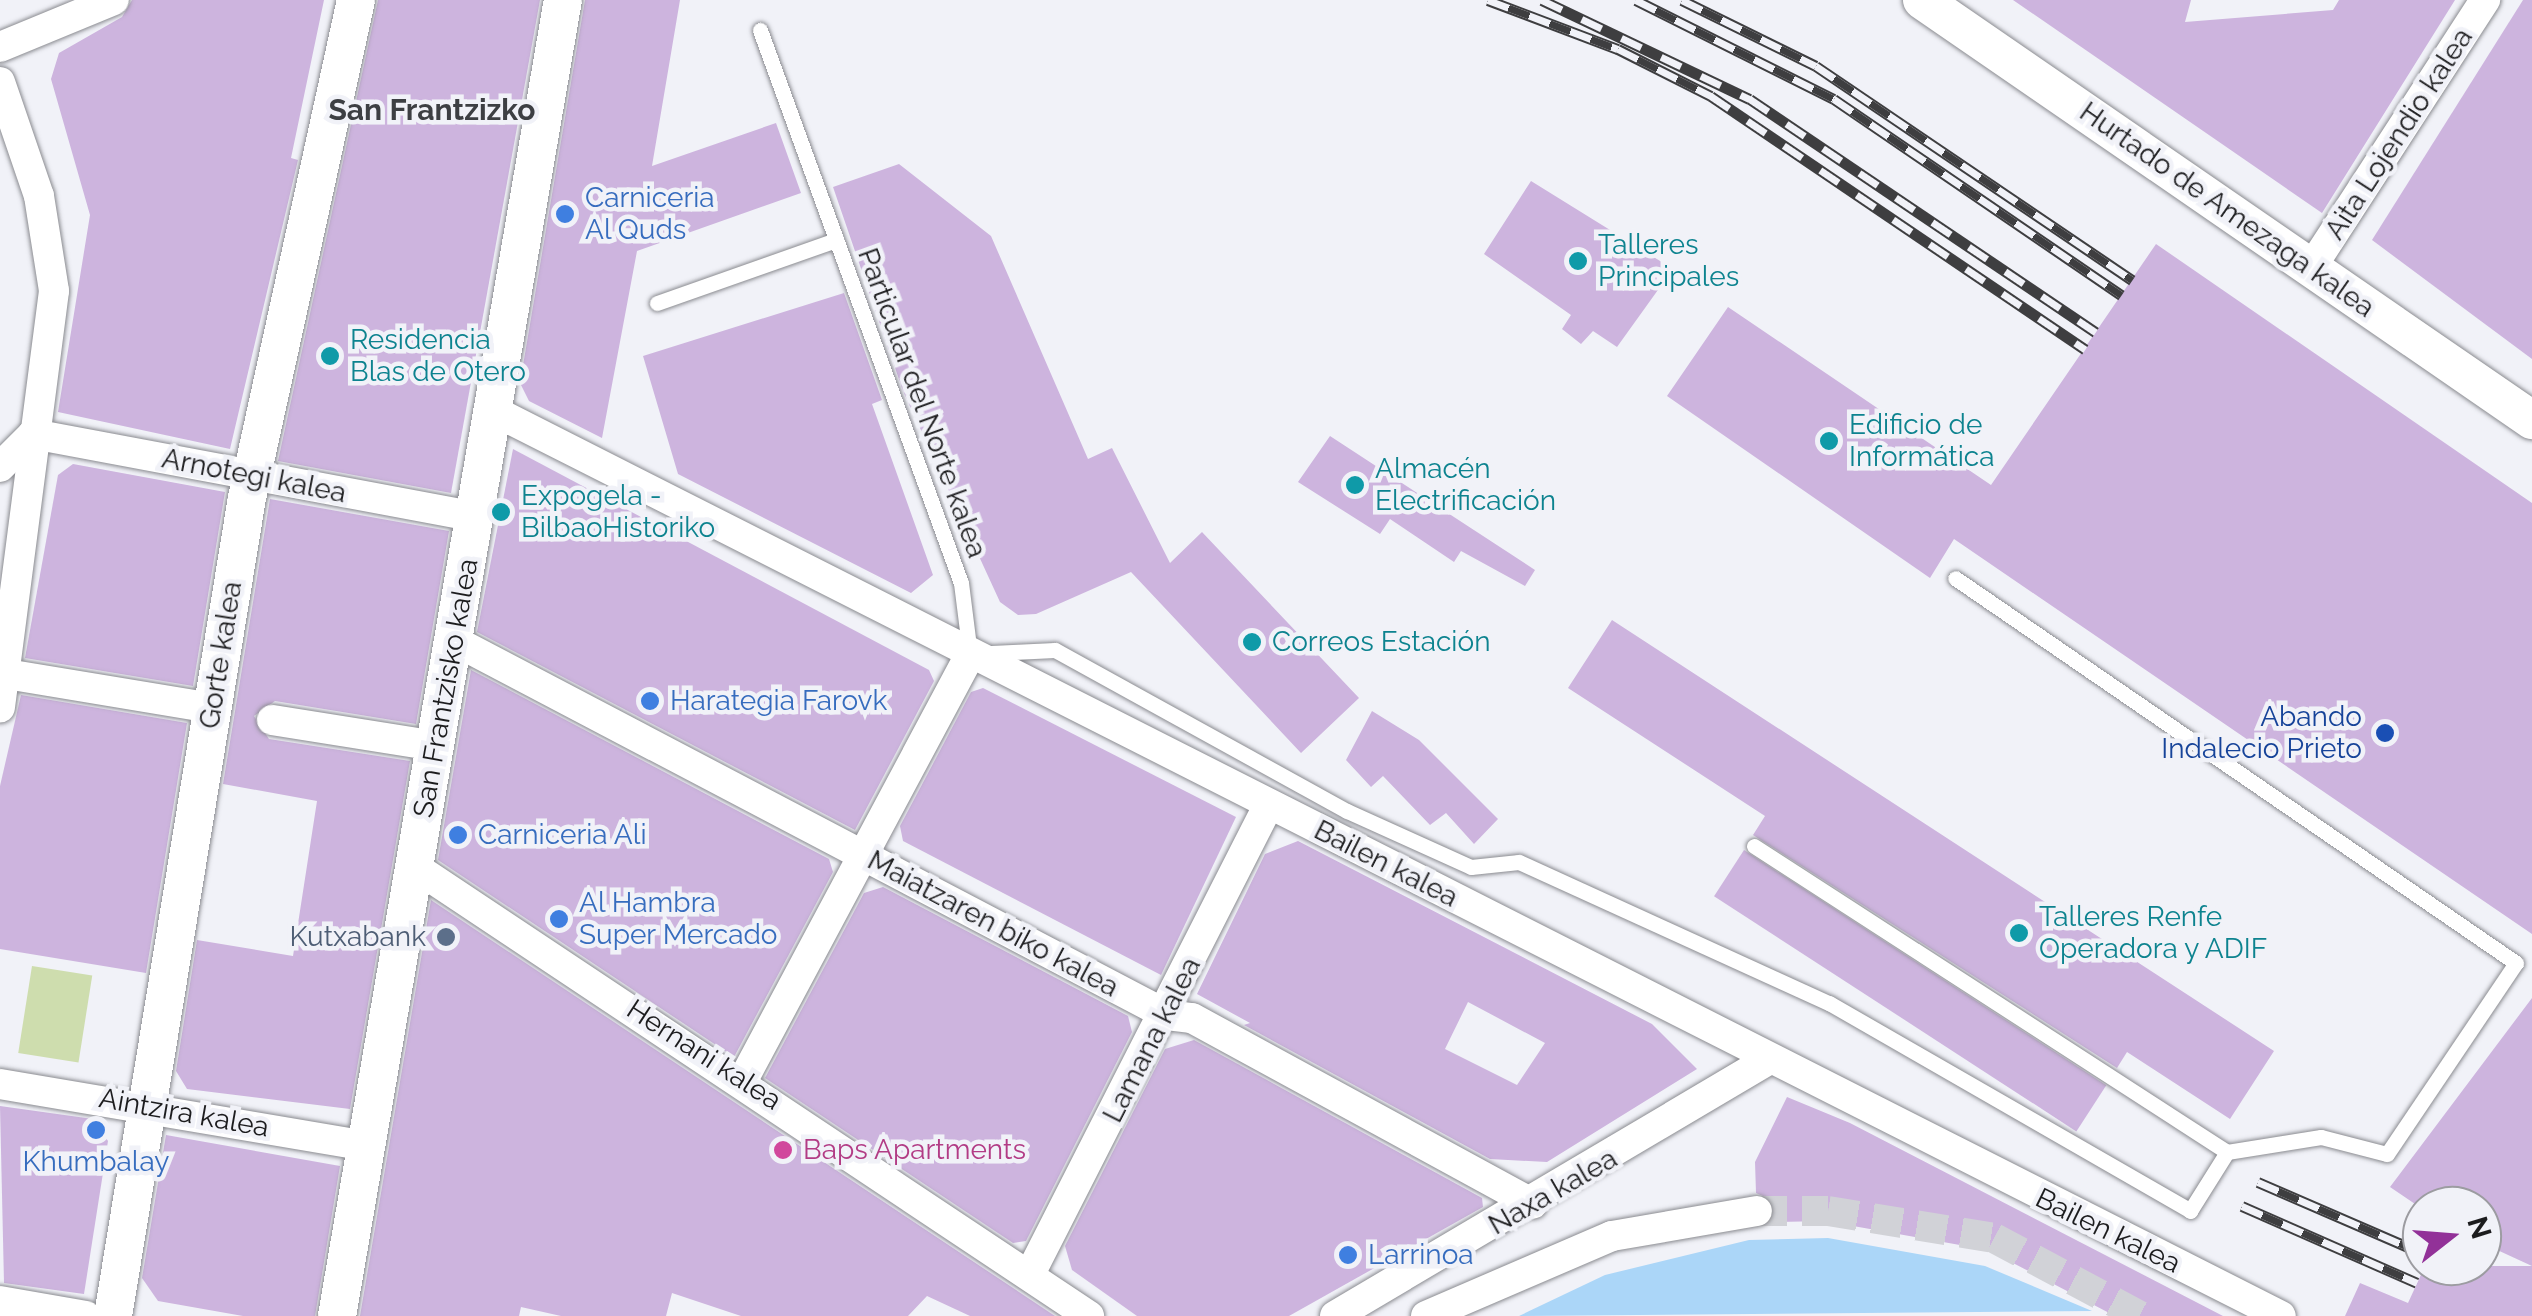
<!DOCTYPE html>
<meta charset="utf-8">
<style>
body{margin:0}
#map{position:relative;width:2532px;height:1316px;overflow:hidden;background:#f1f2f8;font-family:Raleway,sans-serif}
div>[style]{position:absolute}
.green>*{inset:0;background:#ceddae;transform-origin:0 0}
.water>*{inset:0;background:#abd6f8}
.building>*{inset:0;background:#cdb4de;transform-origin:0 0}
.minor-tunnel>*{height:30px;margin-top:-15px;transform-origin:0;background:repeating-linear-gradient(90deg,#d1d2d7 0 30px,transparent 0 45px)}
.roads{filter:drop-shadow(0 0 2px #8a8b90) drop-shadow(0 0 2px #8a8b90)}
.service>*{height:15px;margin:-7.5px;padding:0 7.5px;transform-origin:7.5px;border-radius:7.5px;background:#fff}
.minor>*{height:30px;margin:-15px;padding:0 15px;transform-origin:15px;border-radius:15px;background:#fff}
.tertiary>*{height:38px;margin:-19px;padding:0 19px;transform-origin:19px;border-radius:19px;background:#fff}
.rail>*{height:11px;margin-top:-5.5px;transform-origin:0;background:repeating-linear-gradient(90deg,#f1f2f8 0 22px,#3e3e40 0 44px);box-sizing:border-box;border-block:2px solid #3e3e40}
.dots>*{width:28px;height:28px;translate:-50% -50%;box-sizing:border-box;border:5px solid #f1f2f8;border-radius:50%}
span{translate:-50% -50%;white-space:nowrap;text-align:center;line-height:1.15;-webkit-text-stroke:9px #f1f2f8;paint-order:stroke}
.street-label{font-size:28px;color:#1c1c1e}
.shop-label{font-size:28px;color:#366cbe}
.left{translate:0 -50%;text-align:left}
.culture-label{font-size:28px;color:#0d838f}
.transit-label{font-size:28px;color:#164399}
.right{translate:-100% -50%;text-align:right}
.service-label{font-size:28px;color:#4e5e75}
.hotel-label{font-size:28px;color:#b23c85}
.neighbourhood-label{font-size:30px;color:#3d3f43;font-weight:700}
.north{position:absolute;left:2402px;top:1186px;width:100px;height:100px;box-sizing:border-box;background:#f1f2f8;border:2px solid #9c9ca1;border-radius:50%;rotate:73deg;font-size:28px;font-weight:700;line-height:40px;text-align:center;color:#1c1c1e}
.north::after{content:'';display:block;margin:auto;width:35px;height:45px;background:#923198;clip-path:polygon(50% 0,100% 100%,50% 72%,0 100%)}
</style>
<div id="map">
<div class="green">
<div style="left:32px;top:966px;width:61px;height:88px;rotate:9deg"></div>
</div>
<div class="water">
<div style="clip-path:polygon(1828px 1238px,1985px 1266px,2092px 1311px,1519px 1316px,1605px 1275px,1749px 1240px)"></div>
</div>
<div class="building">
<div style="clip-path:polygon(132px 0,324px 0,291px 158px,298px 160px,230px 449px,58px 412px,90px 215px,51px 79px,59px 53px,122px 17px)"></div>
<div style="clip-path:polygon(378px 0,540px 0,451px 493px,278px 461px)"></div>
<div style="clip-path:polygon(585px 0,680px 0,652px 166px,776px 123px,801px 193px,637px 251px,602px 438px,529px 401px,520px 383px)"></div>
<div style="clip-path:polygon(2013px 0,2191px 0,2185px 22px,2333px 10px,2339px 0,2455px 0,2322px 213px)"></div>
<div style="clip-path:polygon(2523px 0,2532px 0,2532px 359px,2372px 240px)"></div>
<div style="clip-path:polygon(899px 164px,991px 236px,1088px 459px,1112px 448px,1170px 563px,1202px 532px,1359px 698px,1301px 753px,1131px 572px,1036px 614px,1018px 615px,1000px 602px,903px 391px,833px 187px)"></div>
<div style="clip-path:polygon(1531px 181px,1673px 269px,1617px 347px,1593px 331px,1581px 344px,1562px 329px,1571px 315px,1484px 254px)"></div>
<div style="clip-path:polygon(2156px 244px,2532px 503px,2532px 934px,1954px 539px,1930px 578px,1667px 396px,1728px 307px,1991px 485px)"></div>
<div style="clip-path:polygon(844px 293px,882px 400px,872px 404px,933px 575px,911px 593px,678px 474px,643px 356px)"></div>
<div style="clip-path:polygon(1330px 436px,1535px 570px,1525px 586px,1461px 551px,1454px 562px,1390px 519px,1380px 534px,1298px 482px)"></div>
<div style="clip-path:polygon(513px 449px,929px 670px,934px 681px,855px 830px,477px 632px)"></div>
<div style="clip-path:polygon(73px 464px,225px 492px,193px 686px,25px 658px,58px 475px)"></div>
<div style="clip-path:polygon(270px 499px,449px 531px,416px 724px,275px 701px,254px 716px,269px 739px,410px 761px,350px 1109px,187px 1089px,176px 1071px,197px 940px,293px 956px,317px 801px,223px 784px)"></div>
<div style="clip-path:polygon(1612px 620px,2274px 1051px,2230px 1119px,2127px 1052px,2117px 1068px,1753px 835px,1765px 816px,1568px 688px)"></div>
<div style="clip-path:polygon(471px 670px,829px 859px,833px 872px,734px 1057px,438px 860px)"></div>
<div style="clip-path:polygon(983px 688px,1236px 817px,1161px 975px,903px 841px,900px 826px,971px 692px)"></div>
<div style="clip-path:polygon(21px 695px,187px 723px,146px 973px,0 949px,0 786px)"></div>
<div style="clip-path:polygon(1372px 711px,1419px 740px,1498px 819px,1474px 844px,1446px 813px,1430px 825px,1383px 776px,1371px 787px,1346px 760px)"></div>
<div style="clip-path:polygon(evenodd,1298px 841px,1652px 1024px,1697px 1069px,1547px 1162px,1490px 1159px,1244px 1025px,1250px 1023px,1197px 994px,1265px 854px,1298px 841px,1468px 1002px,1545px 1043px,1517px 1085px,1445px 1049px,1468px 1002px)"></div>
<div style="left:1744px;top:850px;width:432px;height:55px;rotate:33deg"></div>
<div style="clip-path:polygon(883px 887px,1128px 1016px,1132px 1032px,1026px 1241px,1013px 1243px,765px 1078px,864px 893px)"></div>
<div style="clip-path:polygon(431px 900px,1055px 1316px,970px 1316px,927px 1296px,908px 1316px,741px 1316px,672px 1293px,666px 1316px,561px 1316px,521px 1307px,519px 1316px,360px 1316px)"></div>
<div style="clip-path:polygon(2532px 998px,2532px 1266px,2482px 1243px,2482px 1206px,2418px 1206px,2390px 1187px)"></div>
<div style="clip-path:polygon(1194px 1040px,1482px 1198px,1483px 1207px,1289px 1316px,1137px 1316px,1072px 1270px,1065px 1246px,1165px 1049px)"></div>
<div style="clip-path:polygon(1787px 1097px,1850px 1123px,2223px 1316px,2115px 1316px,1988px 1250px,1825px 1221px,1772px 1222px,1772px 1200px,1756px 1193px,1755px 1162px)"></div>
<div style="clip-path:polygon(0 1106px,93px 1119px,108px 1141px,84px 1294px,4px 1283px)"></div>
<div style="clip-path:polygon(166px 1135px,340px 1166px,315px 1316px,243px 1316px,158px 1301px,142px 1278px)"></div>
<div style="clip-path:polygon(2425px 1266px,2532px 1266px,2532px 1316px,2345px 1316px,2360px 1283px,2408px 1303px)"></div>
</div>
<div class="minor-tunnel">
<div style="left:1757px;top:1211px;width:71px"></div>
<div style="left:1828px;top:1211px;width:168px;rotate:9.2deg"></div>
<div style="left:1994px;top:1238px;width:166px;rotate:28.1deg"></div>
</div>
<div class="roads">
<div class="service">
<div style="left:760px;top:30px;width:588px;rotate:70.03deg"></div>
<div style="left:961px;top:583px;width:72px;rotate:82.8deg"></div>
<div style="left:970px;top:654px;width:85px;rotate:-2.7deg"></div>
<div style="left:1055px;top:650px;width:333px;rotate:28.9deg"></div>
<div style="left:1347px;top:811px;width:136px;rotate:24.3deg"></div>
<div style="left:1471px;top:867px;width:48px;rotate:-5.9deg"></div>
<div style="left:1519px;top:862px;width:341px;rotate:24.5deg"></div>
<div style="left:1829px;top:1003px;width:417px;rotate:29.9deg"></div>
<div style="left:2190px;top:1211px;width:70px;rotate:-57.9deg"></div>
<div style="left:2227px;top:1152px;width:95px;rotate:-9.1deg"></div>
<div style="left:2321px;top:1137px;width:68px;rotate:14.4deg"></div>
<div style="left:2387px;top:1154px;width:230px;rotate:-56deg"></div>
<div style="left:2516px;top:963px;width:680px;rotate:-145.54deg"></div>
<div style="left:657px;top:303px;width:190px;rotate:-19.4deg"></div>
<div style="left:1754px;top:846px;width:563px;rotate:32.9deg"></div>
</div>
<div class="minor">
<div style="left:0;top:47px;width:123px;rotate:-22.4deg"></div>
<div style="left:0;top:82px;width:120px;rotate:71.1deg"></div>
<div style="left:39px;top:196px;width:96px;rotate:81deg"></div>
<div style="left:54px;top:291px;width:420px;rotate:97.4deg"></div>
<div style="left:2311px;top:268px;width:320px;rotate:-57deg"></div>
<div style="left:492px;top:410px;width:2005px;rotate:26.86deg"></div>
<div style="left:33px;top:434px;width:450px;rotate:10.6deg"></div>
<div style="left:0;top:467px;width:47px;rotate:-45deg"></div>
<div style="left:453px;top:640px;width:806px;rotate:27.71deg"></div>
<div style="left:1167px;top:1015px;width:25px;rotate:7deg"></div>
<div style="left:1192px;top:1018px;width:388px;rotate:28.6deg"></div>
<div style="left:6px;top:674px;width:208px;rotate:9.4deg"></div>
<div style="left:272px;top:720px;width:166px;rotate:9deg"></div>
<div style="left:415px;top:867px;width:810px;rotate:33.67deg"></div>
<div style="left:743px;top:1080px;width:483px;rotate:-61.9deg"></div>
<div style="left:0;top:1084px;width:372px;rotate:9.6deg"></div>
<div style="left:1030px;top:1274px;width:527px;rotate:-63.05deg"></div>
<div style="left:0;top:1301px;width:87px;rotate:9.9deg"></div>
<div style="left:1335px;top:1316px;width:503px;rotate:-30.59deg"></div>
<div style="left:1426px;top:1316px;width:202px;rotate:-23.3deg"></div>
<div style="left:1612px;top:1236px;width:147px;rotate:-9.8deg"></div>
</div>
<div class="tertiary">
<div style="left:1922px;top:0;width:741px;rotate:34.55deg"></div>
<div style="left:113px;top:1316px;width:829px;rotate:-80.7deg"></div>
<div style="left:247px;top:498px;width:510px;rotate:-77.65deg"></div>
<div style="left:337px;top:1316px;width:1335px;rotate:-80.26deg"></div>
</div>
</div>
<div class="rail">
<div style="left:1488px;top:0;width:139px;rotate:20.7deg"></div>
<div style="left:1618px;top:49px;width:104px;rotate:26.8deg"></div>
<div style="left:1711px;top:96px;width:452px;rotate:34.1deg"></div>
<div style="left:1542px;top:0;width:230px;rotate:25.5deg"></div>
<div style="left:1750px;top:99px;width:417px;rotate:34deg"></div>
<div style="left:1636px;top:0;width:221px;rotate:26.6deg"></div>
<div style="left:1834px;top:99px;width:348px;rotate:34.3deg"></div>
<div style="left:1682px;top:0;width:149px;rotate:26.2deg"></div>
<div style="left:1816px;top:66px;width:382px;rotate:34.1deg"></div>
<div style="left:2258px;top:1182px;width:179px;rotate:23.4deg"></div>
<div style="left:2242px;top:1206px;width:191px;rotate:23.7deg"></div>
</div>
<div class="dots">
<div style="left:565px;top:214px;background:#3f7fe0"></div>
<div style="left:1578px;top:261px;background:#0f9aa8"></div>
<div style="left:330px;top:356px;background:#0f9aa8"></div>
<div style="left:1829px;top:441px;background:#0f9aa8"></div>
<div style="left:1355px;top:485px;background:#0f9aa8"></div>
<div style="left:501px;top:512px;background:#0f9aa8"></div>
<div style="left:1252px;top:642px;background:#0f9aa8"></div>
<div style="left:650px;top:701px;background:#3f7fe0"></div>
<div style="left:2385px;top:733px;background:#1a4fb4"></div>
<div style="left:458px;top:835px;background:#3f7fe0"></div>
<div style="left:559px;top:919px;background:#3f7fe0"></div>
<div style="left:2019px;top:933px;background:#0f9aa8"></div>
<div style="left:446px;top:937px;background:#5c6f8a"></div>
<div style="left:96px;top:1130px;background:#3f7fe0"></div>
<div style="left:783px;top:1150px;background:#d1479c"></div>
<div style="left:1348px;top:1255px;background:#3f7fe0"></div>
</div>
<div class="street-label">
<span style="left:2399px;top:134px;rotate:-57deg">Aita Lojendio kalea</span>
<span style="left:2227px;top:210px;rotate:35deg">Hurtado de Amezaga kalea</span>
<span style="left:922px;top:403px;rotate:70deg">Particular del Norte kalea</span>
<span style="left:254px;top:476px;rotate:11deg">Arnotegi kalea</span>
<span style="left:221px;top:655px;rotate:-81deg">Gorte kalea</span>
<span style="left:446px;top:688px;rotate:-80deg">San Frantzisko kalea</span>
<span style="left:1386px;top:864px;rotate:27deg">Bailen kalea</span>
<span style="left:993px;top:924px;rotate:28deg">Maiatzaren biko kalea</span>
<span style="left:1152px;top:1040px;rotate:-63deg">Lamana kalea</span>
<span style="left:704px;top:1055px;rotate:33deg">Hernani kalea</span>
<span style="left:184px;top:1113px;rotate:10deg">Aintzira kalea</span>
<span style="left:1553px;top:1192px;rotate:-30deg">Naxa kalea</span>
<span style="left:2108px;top:1231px;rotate:26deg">Bailen kalea</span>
</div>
<div class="shop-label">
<span class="left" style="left:585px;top:214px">Carniceria<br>Al Quds</span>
<span class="left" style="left:670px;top:701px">Harategia Farovk</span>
<span class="left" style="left:478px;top:835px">Carniceria Ali</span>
<span class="left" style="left:579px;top:919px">Al Hambra<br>Super Mercado</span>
<span style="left:96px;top:1162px">Khumbalay</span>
<span class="left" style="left:1368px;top:1255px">Larrinoa</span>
</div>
<div class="culture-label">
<span class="left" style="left:1598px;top:261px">Talleres<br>Principales</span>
<span class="left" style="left:350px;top:356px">Residencia<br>Blas de Otero</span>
<span class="left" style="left:1849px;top:441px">Edificio de<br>Informática</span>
<span class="left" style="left:1375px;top:485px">Almacén<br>Electrificación</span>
<span class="left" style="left:521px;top:512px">Expogela -<br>BilbaoHistoriko</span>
<span class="left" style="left:1272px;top:642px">Correos Estación</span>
<span class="left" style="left:2039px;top:933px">Talleres Renfe<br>Operadora y ADIF</span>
</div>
<div class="transit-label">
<span class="right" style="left:2362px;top:733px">Abando<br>Indalecio Prieto</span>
</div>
<div class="service-label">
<span class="right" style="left:426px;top:937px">Kutxabank</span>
</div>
<div class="hotel-label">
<span class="left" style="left:803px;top:1150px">Baps Apartments</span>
</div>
<div class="neighbourhood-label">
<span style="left:432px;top:110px">San Frantzizko</span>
</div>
<div class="north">N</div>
</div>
